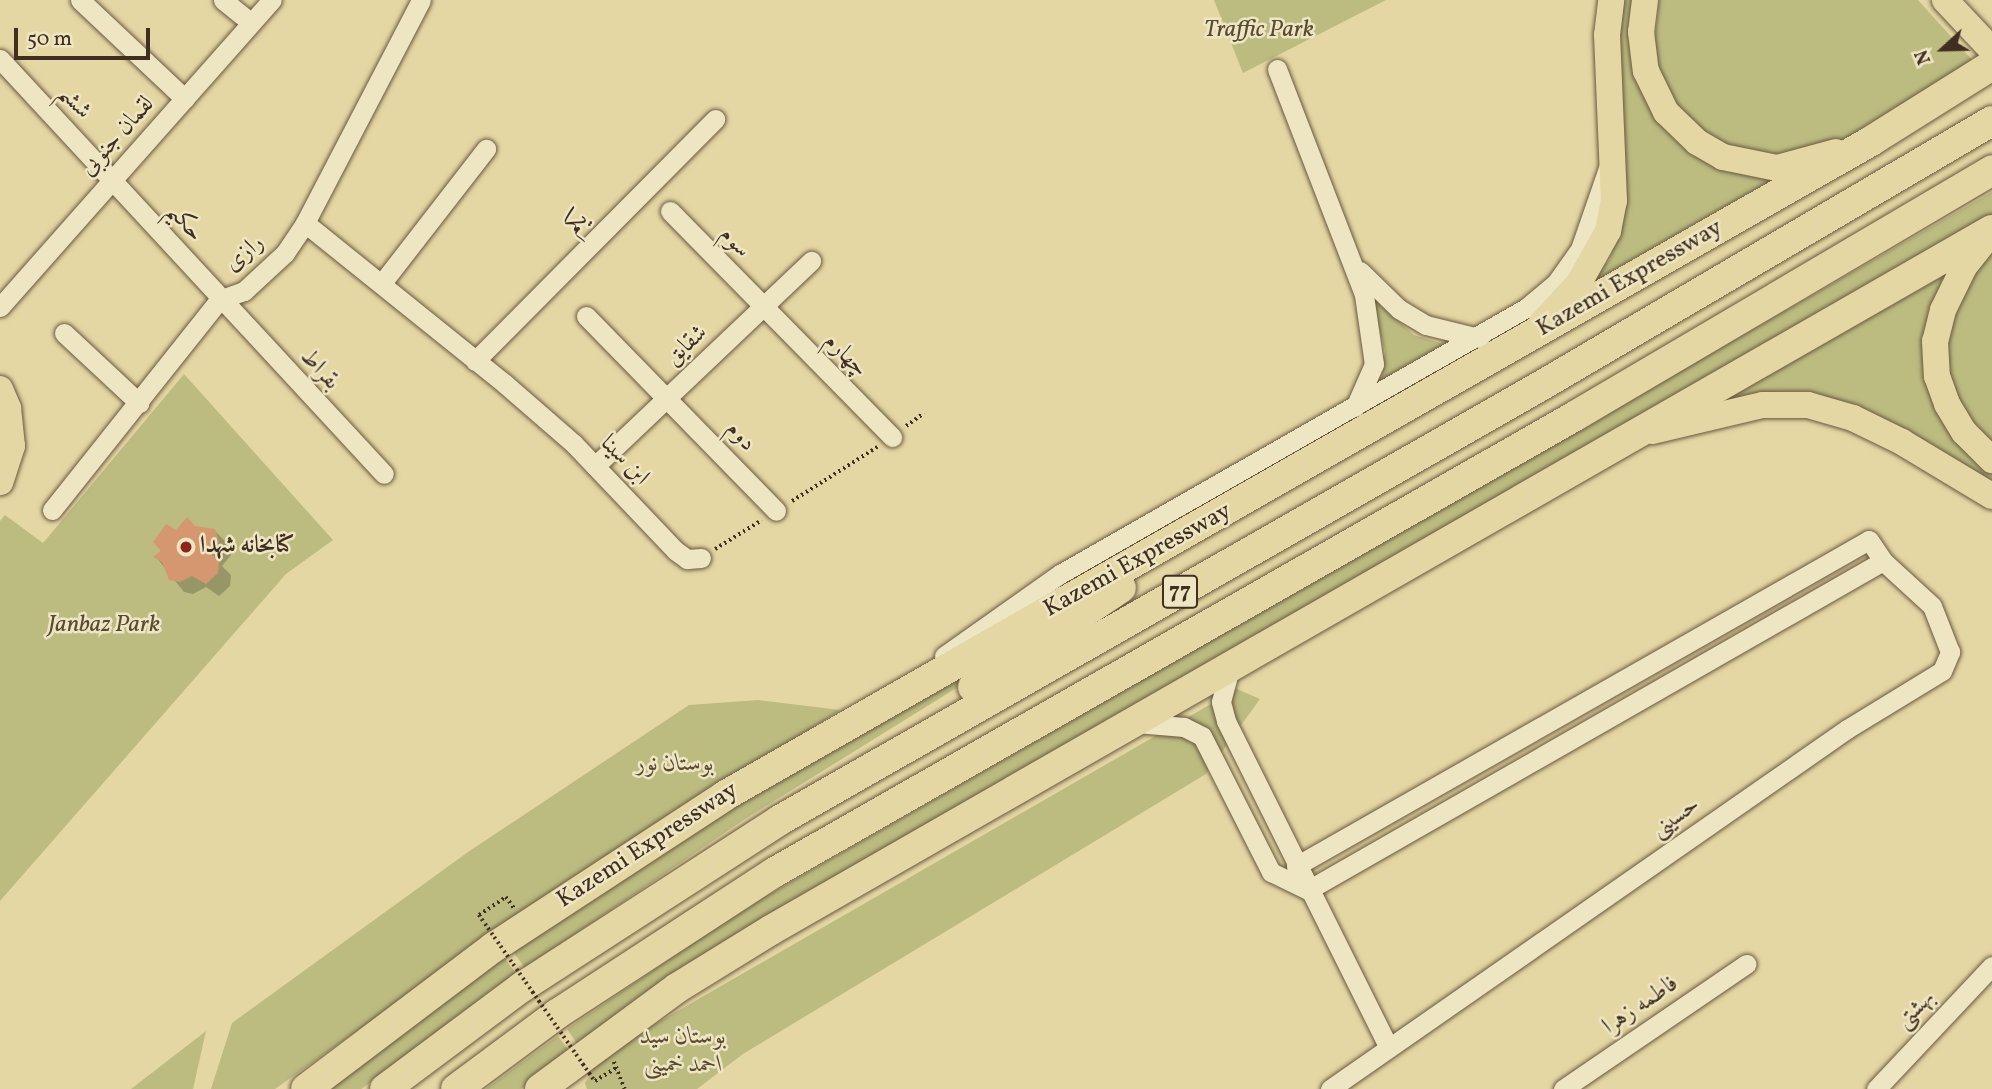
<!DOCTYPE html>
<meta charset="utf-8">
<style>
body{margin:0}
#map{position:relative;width:1992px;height:1089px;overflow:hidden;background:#e5d7a3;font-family:Vollkorn,Amiri,serif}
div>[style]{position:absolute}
.green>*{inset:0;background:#bcbc80;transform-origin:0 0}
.shadow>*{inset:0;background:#0003}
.building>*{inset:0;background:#d4976f}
.path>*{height:3.5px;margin-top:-1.75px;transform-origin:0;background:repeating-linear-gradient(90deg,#402e20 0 2px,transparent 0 5.5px)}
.roads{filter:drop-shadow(0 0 2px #695841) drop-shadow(0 0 2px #695841)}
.minor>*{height:19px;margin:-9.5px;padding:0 9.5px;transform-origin:9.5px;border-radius:9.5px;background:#eee5c3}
.major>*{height:26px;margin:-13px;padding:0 13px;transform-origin:13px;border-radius:13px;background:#e5d7a3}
.highway>*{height:30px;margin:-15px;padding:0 15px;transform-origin:15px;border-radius:15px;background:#e5d7a3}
.path-bridge>*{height:3.5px;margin-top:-1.75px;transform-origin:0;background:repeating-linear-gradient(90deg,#402e20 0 2px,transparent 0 5.5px)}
.dots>*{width:19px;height:19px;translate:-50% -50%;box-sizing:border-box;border:4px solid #eee5c3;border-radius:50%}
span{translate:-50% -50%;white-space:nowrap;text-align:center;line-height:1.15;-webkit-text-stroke:5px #eee5c3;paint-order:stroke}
.shield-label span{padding:2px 5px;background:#eee5c3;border:2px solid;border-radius:5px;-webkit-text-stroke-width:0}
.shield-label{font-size:23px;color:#402e20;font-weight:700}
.park-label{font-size:24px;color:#594a33;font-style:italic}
.street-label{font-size:24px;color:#402e20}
.poi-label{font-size:24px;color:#402e20;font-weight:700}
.left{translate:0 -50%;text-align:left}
.north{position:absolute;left:1908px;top:14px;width:70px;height:70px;-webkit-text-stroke:5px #eee5c3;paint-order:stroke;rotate:248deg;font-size:19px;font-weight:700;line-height:28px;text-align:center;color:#402e20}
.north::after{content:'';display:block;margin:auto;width:24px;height:32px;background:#402e20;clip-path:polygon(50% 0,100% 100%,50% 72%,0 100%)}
.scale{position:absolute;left:14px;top:28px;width:136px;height:32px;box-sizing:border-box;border:4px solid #402e20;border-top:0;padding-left:9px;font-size:21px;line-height:24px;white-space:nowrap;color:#402e20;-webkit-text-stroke:5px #eee5c3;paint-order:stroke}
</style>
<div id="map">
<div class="green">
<div style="clip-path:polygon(1214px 0,1386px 0,1243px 73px)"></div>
<div style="clip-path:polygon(1621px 0,1635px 0,1656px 113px,1788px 176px,1580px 294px,1610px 259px,1627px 192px,1619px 75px)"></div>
<div style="clip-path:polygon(1659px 0,1918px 0,1973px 61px,1848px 138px,1792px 156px,1750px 155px,1712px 139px,1675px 104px,1661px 79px,1654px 50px)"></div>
<div style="clip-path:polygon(1992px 192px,1992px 217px,578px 1045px,567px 1029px,739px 912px)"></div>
<div style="clip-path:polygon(1992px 252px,1992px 443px,1964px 411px,1950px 380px,1945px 347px,1964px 285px)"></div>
<div style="clip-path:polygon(1943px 276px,1923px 340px,1992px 471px,1992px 484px,1862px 408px,1807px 391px,1760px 392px,1725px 400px)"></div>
<div style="clip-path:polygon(1371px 297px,1414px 335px,1453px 347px,1381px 386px,1385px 351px)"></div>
<div style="clip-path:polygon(184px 374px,333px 540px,286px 574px,0 901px,0 521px,5px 515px,43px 543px)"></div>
<div style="clip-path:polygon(983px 662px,979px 674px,742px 821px,525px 968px,512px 950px,745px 797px)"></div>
<div style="clip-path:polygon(1237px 689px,1260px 699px,1206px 774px,743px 1054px,697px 1089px,587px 1089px,585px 1083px,595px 1066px,650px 1027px)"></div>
<div style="clip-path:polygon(758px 700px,840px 710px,508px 924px,275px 1089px,211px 1089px,232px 1023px,468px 852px,689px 705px)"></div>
<div style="left:503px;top:956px;width:21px;height:222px;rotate:53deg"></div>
<div style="clip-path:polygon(206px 1031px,193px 1089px,131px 1089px)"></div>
<div style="clip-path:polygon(558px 1036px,570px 1052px,521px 1089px,486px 1089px)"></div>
</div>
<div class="shadow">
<div style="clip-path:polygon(196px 528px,214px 530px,227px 543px,231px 555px,222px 566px,231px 575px,230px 586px,219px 596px,206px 587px,193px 594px,184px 592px,156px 557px,177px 532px)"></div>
</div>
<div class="building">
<div style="clip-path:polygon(187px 517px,195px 526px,215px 529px,219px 542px,210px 553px,219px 561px,218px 573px,206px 584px,192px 576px,180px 582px,169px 580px,162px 562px,153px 557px,161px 551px,153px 542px,166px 524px,176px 530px)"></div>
</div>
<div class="path">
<div style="left:906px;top:426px;width:22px;rotate:-36deg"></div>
<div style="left:792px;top:501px;width:101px;rotate:-32.4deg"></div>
<div style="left:715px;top:549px;width:55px;rotate:-31.7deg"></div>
<div style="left:479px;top:915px;width:32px;rotate:-34deg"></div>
<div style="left:506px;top:897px;width:14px;rotate:54deg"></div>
<div style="left:614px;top:1062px;width:29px;rotate:68deg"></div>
<div style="left:595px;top:1081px;width:26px;rotate:-32deg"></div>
</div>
<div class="roads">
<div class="minor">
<div style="left:80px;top:0;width:144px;rotate:43.3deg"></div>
<div style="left:223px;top:0;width:36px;rotate:39deg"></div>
<div style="left:0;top:59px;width:565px;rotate:47.22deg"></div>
<div style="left:1277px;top:69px;width:242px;rotate:68.9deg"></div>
<div style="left:1364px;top:295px;width:70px;rotate:81.8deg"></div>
<div style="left:1374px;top:364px;width:47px;rotate:113.8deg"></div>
<div style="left:670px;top:211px;width:317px;rotate:45.5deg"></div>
<div style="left:305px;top:223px;width:257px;rotate:38.8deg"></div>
<div style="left:505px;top:384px;width:91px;rotate:41deg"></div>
<div style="left:574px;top:444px;width:148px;rotate:46.4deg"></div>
<div style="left:676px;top:551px;width:14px;rotate:36deg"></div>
<div style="left:687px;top:559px;width:14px;rotate:-4deg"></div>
<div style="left:1360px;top:271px;width:54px;rotate:44.3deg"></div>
<div style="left:1399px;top:309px;width:31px;rotate:31deg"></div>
<div style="left:1426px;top:325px;width:55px;rotate:13.8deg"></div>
<div style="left:382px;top:283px;width:170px;rotate:-52.2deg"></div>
<div style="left:0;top:307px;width:410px;rotate:-48.5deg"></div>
<div style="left:586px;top:316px;width:272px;rotate:45.7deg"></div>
<div style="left:64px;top:333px;width:103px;rotate:43deg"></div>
<div style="left:475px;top:361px;width:341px;rotate:-45.2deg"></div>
<div style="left:595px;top:466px;width:298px;rotate:-43.5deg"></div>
<div style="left:52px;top:510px;width:268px;rotate:-51.5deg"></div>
<div style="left:219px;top:300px;width:27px;rotate:-20deg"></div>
<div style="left:244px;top:291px;width:56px;rotate:-42.8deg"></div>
<div style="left:285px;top:253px;width:36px;rotate:-56deg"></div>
<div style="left:305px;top:223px;width:251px;rotate:-62.5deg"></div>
<div style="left:944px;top:656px;width:142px;rotate:-35.3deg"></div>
<div style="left:1060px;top:574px;width:537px;rotate:-29.72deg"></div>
<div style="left:1526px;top:308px;width:39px;rotate:-40deg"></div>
<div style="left:1556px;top:283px;width:42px;rotate:-54.8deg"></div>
<div style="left:1580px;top:249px;width:86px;rotate:-70.9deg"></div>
<div style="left:1230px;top:668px;width:35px;rotate:105deg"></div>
<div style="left:1221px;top:702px;width:20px;rotate:75deg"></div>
<div style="left:1226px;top:721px;width:365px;rotate:63.5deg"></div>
<div style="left:1136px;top:723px;width:48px;rotate:4.8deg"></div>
<div style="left:1184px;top:727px;width:20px;rotate:27deg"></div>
<div style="left:1202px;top:736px;width:153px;rotate:63.1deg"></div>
<div style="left:1271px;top:872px;width:41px;rotate:25.9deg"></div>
<div style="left:1296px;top:866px;width:659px;rotate:-29.64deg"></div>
<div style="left:1869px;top:540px;width:25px;rotate:56deg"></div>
<div style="left:1883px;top:561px;width:662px;rotate:150.22deg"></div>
<div style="left:1330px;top:1089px;width:630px;rotate:-34.85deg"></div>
<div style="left:1847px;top:729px;width:111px;rotate:-31.4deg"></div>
<div style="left:1942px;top:671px;width:21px;rotate:-67deg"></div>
<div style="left:1950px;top:652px;width:49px;rotate:-111.4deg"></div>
<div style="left:1932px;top:606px;width:67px;rotate:-137.4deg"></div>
<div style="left:1563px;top:1089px;width:222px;rotate:-34.3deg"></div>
<div style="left:1876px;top:1089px;width:169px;rotate:-46.7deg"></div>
</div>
<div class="major">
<div style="left:1645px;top:0;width:32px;rotate:97deg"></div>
<div style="left:1641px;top:32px;width:39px;rotate:83deg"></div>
<div style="left:1646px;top:71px;width:46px;rotate:64deg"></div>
<div style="left:1666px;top:112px;width:43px;rotate:44.1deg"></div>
<div style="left:1697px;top:142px;width:30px;rotate:30deg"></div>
<div style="left:1723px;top:157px;width:55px;rotate:11.5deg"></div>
<div style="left:1777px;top:168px;width:61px;rotate:-15.2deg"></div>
<div style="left:1945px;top:0;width:69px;rotate:46.8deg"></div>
<div style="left:1991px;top:233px;width:43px;rotate:128.5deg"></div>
<div style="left:1964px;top:267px;width:48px;rotate:116deg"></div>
<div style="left:1943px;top:310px;width:32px;rotate:104deg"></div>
<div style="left:1935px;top:341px;width:35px;rotate:87deg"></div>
<div style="left:1937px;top:376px;width:30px;rotate:70deg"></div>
<div style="left:1947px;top:404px;width:33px;rotate:59deg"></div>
<div style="left:1964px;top:432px;width:40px;rotate:45deg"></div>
<div style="left:1541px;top:324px;width:56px;rotate:-47.2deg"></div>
<div style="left:1579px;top:283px;width:60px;rotate:-60.9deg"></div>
<div style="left:1608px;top:231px;width:31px;rotate:-79deg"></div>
<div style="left:1614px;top:201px;width:166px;rotate:-92.4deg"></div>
<div style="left:1607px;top:35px;width:35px;rotate:-83deg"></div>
<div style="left:0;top:389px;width:21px;rotate:67deg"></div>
<div style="left:8px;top:408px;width:38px;rotate:84deg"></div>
<div style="left:12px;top:446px;width:38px;rotate:108deg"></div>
<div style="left:1652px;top:431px;width:114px;rotate:-13.2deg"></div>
<div style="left:1763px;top:405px;width:45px"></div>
<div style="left:1808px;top:405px;width:47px;rotate:16.1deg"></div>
<div style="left:1853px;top:418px;width:55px;rotate:26.1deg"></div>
<div style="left:1902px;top:442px;width:105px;rotate:31deg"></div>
</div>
<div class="highway">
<div style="left:973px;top:687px;width:178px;rotate:-33.8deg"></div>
<div style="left:306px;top:1089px;width:236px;rotate:-37.1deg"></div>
<div style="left:494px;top:947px;width:277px;rotate:-33.2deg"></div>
<div style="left:726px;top:795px;width:1319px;rotate:-29.73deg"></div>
<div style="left:1871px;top:141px;width:143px;rotate:-32.1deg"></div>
<div style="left:385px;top:1089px;width:171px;rotate:-36.7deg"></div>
<div style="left:522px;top:987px;width:307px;rotate:-32.9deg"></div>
<div style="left:780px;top:820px;width:880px;rotate:-29.71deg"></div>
<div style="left:1544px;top:384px;width:519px;rotate:-30.42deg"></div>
<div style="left:456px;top:1089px;width:126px;rotate:-36.6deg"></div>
<div style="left:557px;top:1014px;width:260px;rotate:-33.1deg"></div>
<div style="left:775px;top:872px;width:921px;rotate:-29.68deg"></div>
<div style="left:1575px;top:416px;width:484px;rotate:-30.5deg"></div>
<div style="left:540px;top:1089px;width:170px;rotate:-36.4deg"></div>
<div style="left:677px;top:988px;width:110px;rotate:-31.7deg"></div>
<div style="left:771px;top:930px;width:1407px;rotate:-29.83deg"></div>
</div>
</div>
<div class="path-bridge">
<div style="left:479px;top:915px;width:203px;rotate:55.1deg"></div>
</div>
<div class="dots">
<div style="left:186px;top:547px;background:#8f2418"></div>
</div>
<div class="shield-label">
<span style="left:1180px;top:592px">77</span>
</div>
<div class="park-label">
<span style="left:1259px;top:31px">Traffic Park</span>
<span style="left:104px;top:626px">Janbaz Park</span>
<span style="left:675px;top:765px">بوستان نور</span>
<span style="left:683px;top:1052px">بوستان سید<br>احمد خمینی</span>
</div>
<div class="street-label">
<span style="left:74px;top:103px;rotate:47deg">ششم</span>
<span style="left:118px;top:137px;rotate:-48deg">لقمان جنوبی</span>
<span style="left:184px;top:223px;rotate:48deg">حکیم</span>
<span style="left:577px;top:223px;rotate:-45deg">یکم</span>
<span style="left:734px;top:243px;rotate:46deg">سوم</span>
<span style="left:245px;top:254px;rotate:-40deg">رازی</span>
<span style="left:1630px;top:279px;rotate:-30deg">Kazemi Expressway</span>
<span style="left:687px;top:346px;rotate:-43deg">شقایق</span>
<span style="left:845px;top:356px;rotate:45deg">چهارم</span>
<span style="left:319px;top:370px;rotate:47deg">بقراط</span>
<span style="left:740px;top:437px;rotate:47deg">دوم</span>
<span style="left:624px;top:461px;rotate:46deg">ابن سینا</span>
<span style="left:1138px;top:561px;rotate:-29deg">Kazemi Expressway</span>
<span style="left:1676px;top:818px;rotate:-35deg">حسینی</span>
<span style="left:648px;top:846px;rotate:-33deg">Kazemi Expressway</span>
<span style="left:1641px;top:1006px;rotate:-34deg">فاطمه زهرا</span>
<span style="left:1916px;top:1010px;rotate:-46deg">بهشتی</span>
</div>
<div class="poi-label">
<span class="left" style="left:200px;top:547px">کتابخانه شهدا</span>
</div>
<div class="north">N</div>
<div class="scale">50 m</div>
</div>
